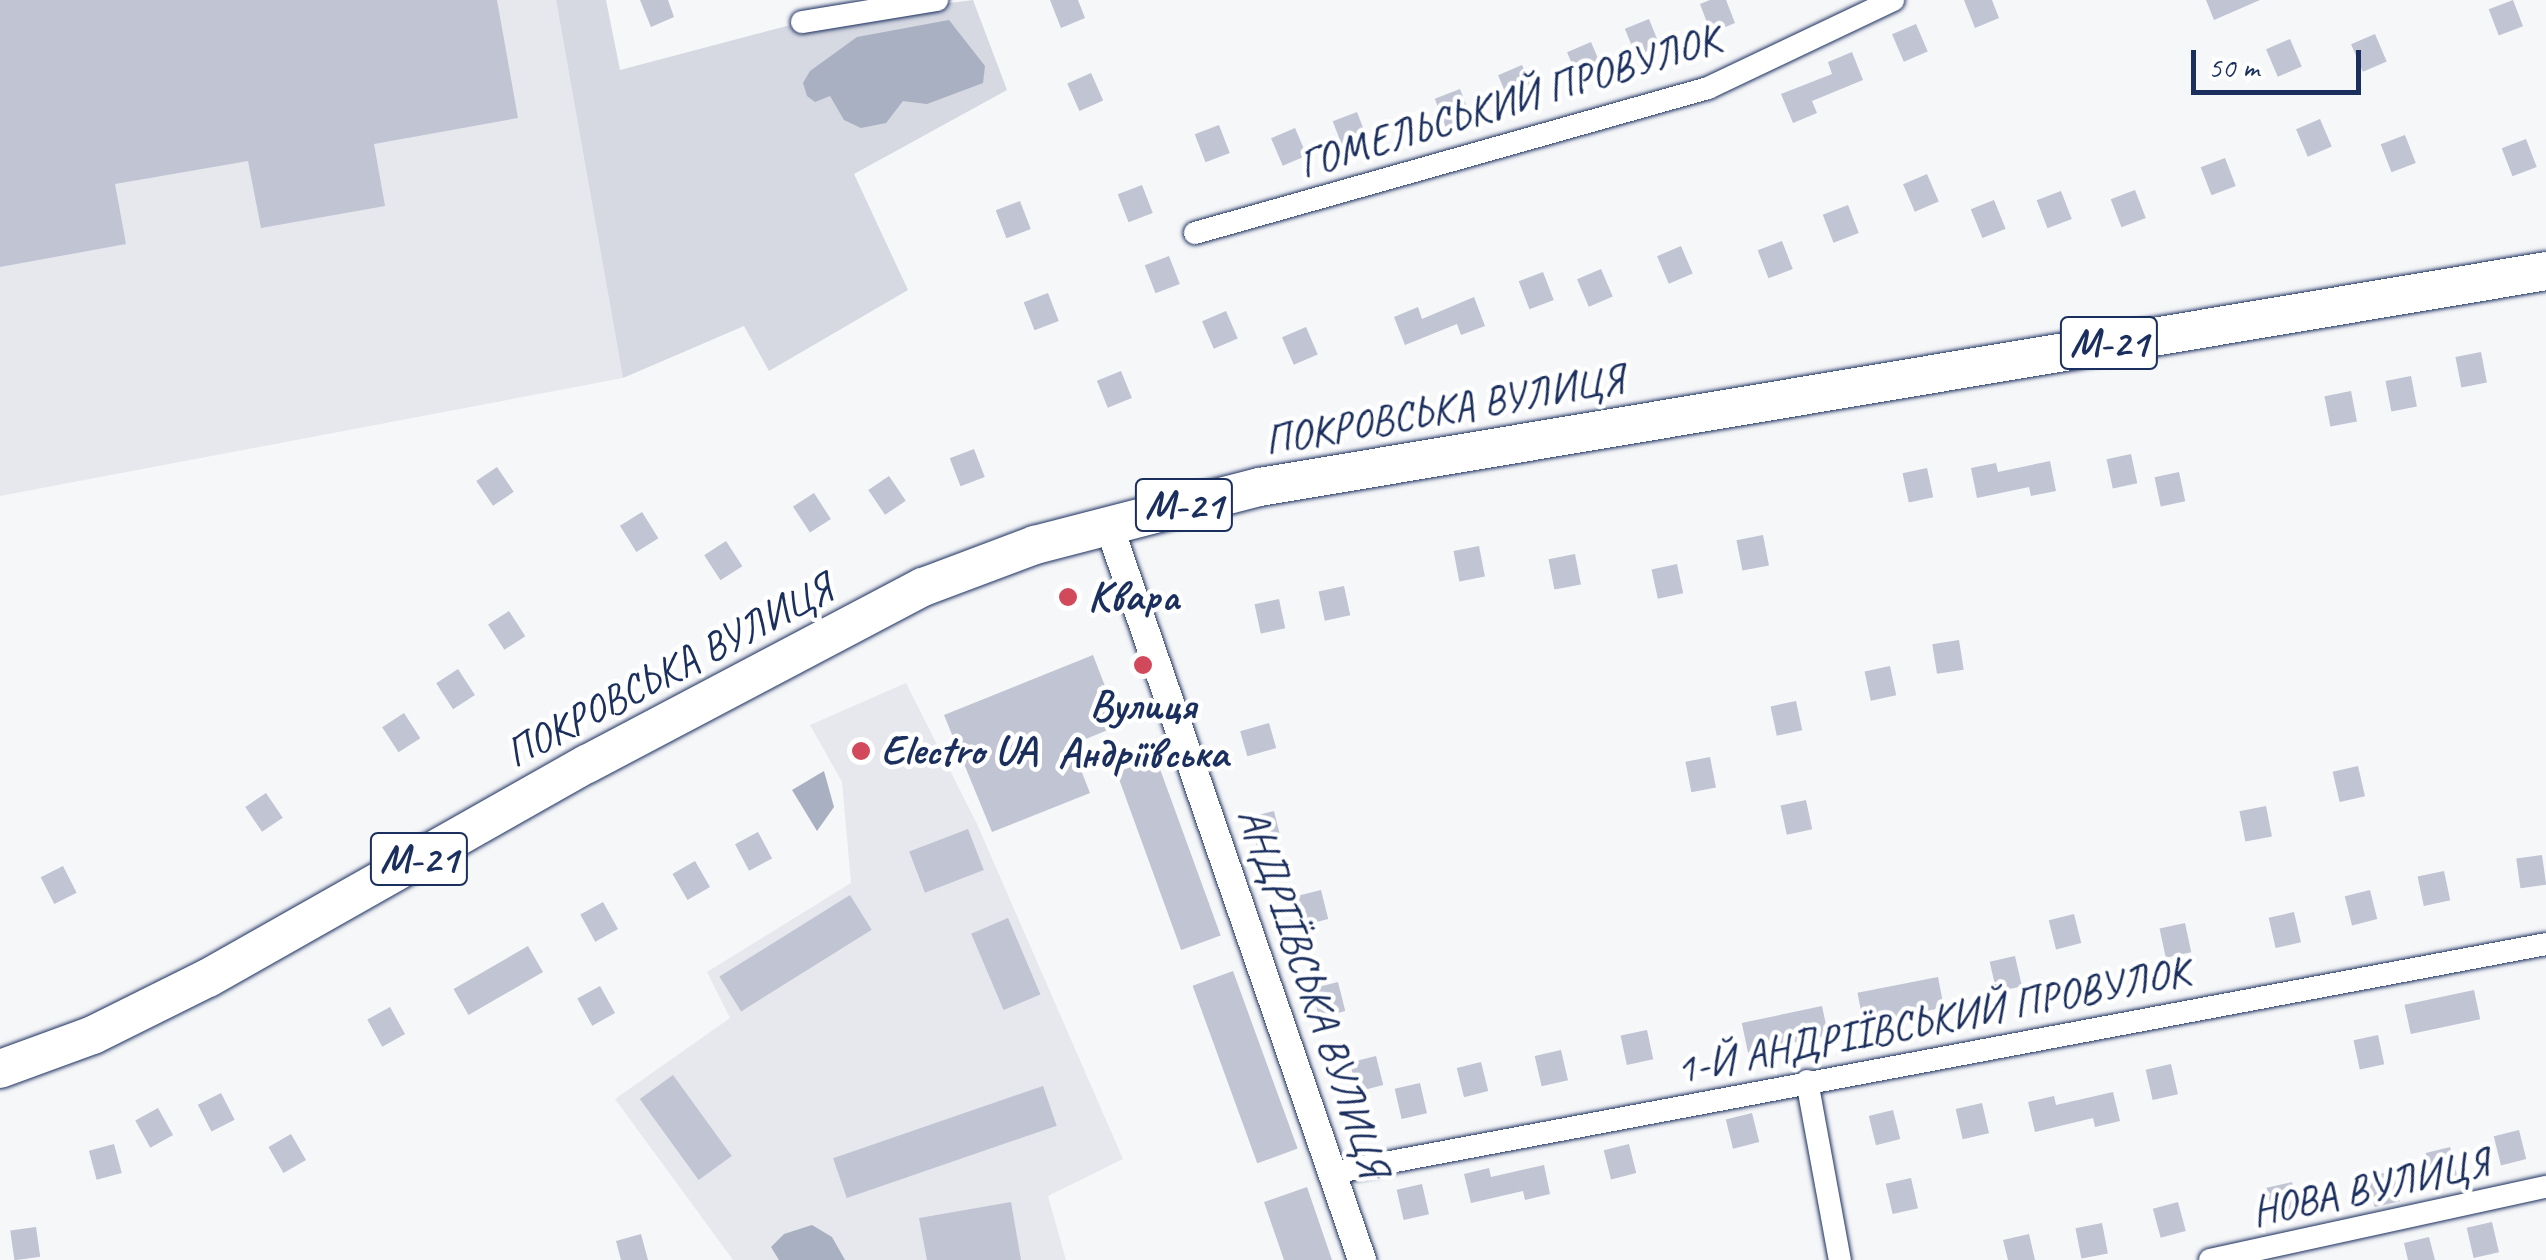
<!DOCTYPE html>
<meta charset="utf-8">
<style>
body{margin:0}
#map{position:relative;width:2546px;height:1260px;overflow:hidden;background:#f6f7f9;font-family:Caveat,sans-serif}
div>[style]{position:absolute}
.built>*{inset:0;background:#e6e8ee}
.green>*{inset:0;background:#d6d9e2}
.water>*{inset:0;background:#a9b0c1}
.building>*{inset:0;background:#c0c4d3;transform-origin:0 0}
.roads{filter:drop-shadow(0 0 2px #1b2f5e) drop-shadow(0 0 2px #1b2f5e)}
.minor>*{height:22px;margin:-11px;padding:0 11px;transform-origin:11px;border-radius:11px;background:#fff}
.tertiary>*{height:28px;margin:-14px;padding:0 14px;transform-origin:14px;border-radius:14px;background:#fff}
.trunk>*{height:38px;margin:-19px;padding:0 19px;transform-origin:19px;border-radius:19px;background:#fff}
.dots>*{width:28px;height:28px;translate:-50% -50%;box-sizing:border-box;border:5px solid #fff;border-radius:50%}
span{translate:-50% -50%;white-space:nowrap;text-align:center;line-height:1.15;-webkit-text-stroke:9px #fff;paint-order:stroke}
.shield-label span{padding:2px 8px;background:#fff;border:2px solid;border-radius:8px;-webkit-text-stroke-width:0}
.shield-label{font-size:40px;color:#1b2f5e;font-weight:700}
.street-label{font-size:42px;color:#1b2f5e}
.poi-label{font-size:42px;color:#1b2f5e;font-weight:700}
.left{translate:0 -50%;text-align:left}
.scale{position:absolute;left:2191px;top:50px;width:170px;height:45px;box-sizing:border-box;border:5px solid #1b2f5e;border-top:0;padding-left:12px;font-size:30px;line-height:35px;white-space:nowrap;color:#1b2f5e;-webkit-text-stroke:8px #fff;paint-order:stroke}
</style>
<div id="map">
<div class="built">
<div style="clip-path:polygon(0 0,556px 0,623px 378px,0 496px)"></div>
<div style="clip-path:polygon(906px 683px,977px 824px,1123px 1159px,1048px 1196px,1066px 1260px,733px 1260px,615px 1099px,730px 1018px,707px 972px,851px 883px,842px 782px,810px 725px)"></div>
</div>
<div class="green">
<div style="clip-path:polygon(556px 0,606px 0,620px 70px,802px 22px,973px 0,1007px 90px,854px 174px,908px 290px,769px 371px,744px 326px,623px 378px)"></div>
</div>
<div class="water">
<div style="clip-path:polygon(949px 20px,985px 66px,983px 83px,927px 104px,903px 101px,886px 123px,861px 128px,844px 120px,830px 96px,815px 102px,807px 96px,803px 83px,810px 71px,857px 37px)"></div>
<div style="clip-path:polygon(824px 771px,834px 807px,817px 831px,792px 790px)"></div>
<div style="clip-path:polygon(812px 1225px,832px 1237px,845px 1260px,779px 1260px,771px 1247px,784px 1234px)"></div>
</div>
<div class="building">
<div style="clip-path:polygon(0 0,497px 0,518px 118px,374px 144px,385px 206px,261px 228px,248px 161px,115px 184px,126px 244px,0 267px)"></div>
<div style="clip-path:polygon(640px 0,668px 0,674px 17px,651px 27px)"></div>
<div style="clip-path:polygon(1050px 0,1078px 0,1085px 18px,1061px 28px)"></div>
<div style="clip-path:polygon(1710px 0,1726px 0,1735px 23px,1711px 33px,1700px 4px)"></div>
<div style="clip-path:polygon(1964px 0,1992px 0,1999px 18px,1975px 28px)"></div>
<div style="clip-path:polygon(2206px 0,2260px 0,2214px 20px)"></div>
<div style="left:2513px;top:0;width:28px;height:26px;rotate:69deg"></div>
<div style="left:1649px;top:19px;width:29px;height:26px;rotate:68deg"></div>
<div style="left:1916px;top:24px;width:30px;height:26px;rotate:67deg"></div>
<div style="left:2375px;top:34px;width:30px;height:26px;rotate:67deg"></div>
<div style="left:2290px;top:39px;width:30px;height:26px;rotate:67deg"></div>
<div style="left:1591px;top:42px;width:30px;height:26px;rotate:67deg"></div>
<div style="clip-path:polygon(1852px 52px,1863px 80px,1812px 101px,1817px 113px,1793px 123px,1781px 94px,1832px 74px,1828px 62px)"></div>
<div style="left:1522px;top:65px;width:30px;height:26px;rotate:67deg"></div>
<div style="left:1091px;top:73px;width:30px;height:26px;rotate:66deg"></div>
<div style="left:1460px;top:89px;width:30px;height:27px;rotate:69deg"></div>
<div style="left:1357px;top:112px;width:30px;height:26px;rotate:69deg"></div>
<div style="left:2320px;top:119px;width:30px;height:26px;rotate:67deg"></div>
<div style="left:1219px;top:125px;width:30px;height:26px;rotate:69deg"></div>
<div style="left:1295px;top:128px;width:30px;height:26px;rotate:67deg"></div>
<div style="left:2405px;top:135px;width:30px;height:26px;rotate:69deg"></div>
<div style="left:2526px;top:139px;width:30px;height:26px;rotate:69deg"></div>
<div style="left:2225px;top:158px;width:30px;height:26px;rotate:69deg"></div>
<div style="left:1927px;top:174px;width:30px;height:26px;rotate:67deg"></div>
<div style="left:1142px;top:185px;width:30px;height:26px;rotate:69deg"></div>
<div style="left:2135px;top:190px;width:30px;height:26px;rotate:69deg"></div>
<div style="left:2061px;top:191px;width:30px;height:26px;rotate:69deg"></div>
<div style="left:1994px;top:200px;width:31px;height:25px;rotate:68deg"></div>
<div style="left:1020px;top:201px;width:30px;height:26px;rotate:69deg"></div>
<div style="left:1848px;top:205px;width:30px;height:27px;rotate:69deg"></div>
<div style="left:1782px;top:241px;width:30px;height:26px;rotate:69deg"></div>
<div style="left:1681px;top:246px;width:30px;height:26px;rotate:67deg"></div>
<div style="left:1169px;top:256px;width:30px;height:26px;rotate:69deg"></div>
<div style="left:1601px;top:269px;width:30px;height:26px;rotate:67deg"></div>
<div style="left:1543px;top:272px;width:30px;height:26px;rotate:69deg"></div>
<div style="left:1048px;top:293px;width:30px;height:26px;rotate:69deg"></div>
<div style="clip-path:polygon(1474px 297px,1485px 326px,1461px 335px,1457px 324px,1405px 345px,1394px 317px,1418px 307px,1422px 319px)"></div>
<div style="left:1226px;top:311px;width:30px;height:26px;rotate:67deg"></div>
<div style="left:1306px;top:327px;width:30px;height:26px;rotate:67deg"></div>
<div style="left:2481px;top:352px;width:31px;height:26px;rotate:79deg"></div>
<div style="left:1121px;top:371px;width:29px;height:26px;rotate:68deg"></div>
<div style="left:2411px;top:376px;width:31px;height:26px;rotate:79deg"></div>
<div style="left:2351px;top:391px;width:31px;height:27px;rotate:79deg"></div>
<div style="left:974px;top:449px;width:30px;height:26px;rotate:69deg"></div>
<div style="left:2131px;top:454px;width:30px;height:25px;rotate:78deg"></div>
<div style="clip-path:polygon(2050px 461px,2056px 491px,2031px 496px,2029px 487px,1977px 498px,1971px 468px,1996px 463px,1998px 472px)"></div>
<div style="left:497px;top:467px;width:30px;height:25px;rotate:56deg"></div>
<div style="left:1927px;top:468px;width:30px;height:25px;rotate:78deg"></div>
<div style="left:2179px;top:472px;width:30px;height:25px;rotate:78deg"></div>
<div style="left:889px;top:476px;width:30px;height:25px;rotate:56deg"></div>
<div style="left:814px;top:493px;width:31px;height:25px;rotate:57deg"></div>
<div style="left:642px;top:512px;width:31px;height:26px;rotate:58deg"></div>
<div style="left:1763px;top:535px;width:31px;height:27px;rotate:79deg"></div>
<div style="left:726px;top:541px;width:30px;height:26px;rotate:57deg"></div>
<div style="left:1479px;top:546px;width:31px;height:26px;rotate:79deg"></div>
<div style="left:1575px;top:554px;width:31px;height:27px;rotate:79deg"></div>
<div style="left:1677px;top:564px;width:30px;height:26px;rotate:78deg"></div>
<div style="left:1344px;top:586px;width:30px;height:26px;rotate:78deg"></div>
<div style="left:1279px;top:599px;width:30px;height:25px;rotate:78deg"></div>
<div style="left:509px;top:611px;width:30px;height:25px;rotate:57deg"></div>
<div style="left:1959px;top:640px;width:30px;height:27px;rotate:81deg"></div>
<div style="clip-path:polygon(1093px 655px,1120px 725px,1071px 745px,1090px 793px,992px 832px,944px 715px)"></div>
<div style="left:1890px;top:666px;width:30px;height:26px;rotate:78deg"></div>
<div style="left:458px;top:669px;width:31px;height:26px;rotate:57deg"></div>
<div style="left:1796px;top:701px;width:30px;height:26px;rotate:78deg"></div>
<div style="left:404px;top:713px;width:30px;height:26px;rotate:57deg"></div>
<div style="left:1269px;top:723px;width:26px;height:30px;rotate:74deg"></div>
<div style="left:1710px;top:757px;width:31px;height:25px;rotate:79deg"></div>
<div style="left:1156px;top:758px;width:189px;height:42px;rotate:70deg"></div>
<div style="left:2358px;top:766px;width:31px;height:26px;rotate:77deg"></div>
<div style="left:266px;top:793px;width:30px;height:25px;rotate:56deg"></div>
<div style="left:1806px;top:800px;width:30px;height:26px;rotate:78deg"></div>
<div style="left:2266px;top:806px;width:31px;height:27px;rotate:79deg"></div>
<div style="left:1274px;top:811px;width:30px;height:25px;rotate:76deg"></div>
<div style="left:968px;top:829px;width:44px;height:63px;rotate:69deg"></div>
<div style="left:758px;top:832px;width:30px;height:26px;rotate:62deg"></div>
<div style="left:2542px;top:855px;width:30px;height:26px;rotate:82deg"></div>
<div style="left:695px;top:861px;width:30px;height:26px;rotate:60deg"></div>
<div style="left:63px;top:866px;width:30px;height:25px;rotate:63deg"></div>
<div style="left:2444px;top:871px;width:30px;height:27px;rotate:78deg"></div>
<div style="left:1321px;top:890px;width:30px;height:26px;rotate:76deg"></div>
<div style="left:2370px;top:890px;width:30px;height:26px;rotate:76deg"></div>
<div style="left:850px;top:895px;width:41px;height:154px;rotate:58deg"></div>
<div style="left:603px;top:902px;width:31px;height:26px;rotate:61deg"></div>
<div style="left:2294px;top:912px;width:31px;height:26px;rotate:77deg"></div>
<div style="left:2074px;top:914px;width:30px;height:26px;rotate:76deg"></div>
<div style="left:1008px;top:918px;width:83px;height:40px;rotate:67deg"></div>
<div style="left:2185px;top:923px;width:30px;height:26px;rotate:78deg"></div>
<div style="left:528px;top:946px;width:30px;height:86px;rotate:60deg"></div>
<div style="left:2015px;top:956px;width:31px;height:26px;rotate:77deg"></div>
<div style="left:1233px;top:971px;width:189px;height:43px;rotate:70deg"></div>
<div style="left:1938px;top:977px;width:31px;height:82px;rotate:79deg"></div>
<div style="left:1338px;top:982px;width:30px;height:27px;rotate:76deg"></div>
<div style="left:600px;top:986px;width:31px;height:26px;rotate:61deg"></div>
<div style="left:2474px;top:990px;width:30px;height:71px;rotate:78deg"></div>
<div style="left:1822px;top:1006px;width:30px;height:82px;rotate:78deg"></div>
<div style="left:390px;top:1007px;width:31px;height:26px;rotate:61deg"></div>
<div style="left:1647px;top:1030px;width:30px;height:27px;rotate:78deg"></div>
<div style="left:2378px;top:1035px;width:30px;height:25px;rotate:78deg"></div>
<div style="left:1561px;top:1050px;width:31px;height:27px;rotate:77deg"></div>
<div style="left:1376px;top:1056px;width:30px;height:27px;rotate:76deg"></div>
<div style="left:1481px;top:1062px;width:30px;height:25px;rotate:76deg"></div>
<div style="left:2171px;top:1064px;width:31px;height:26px;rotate:77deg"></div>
<div style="left:673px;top:1075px;width:100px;height:41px;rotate:54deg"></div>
<div style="left:1420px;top:1083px;width:31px;height:26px;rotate:77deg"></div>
<div style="left:1043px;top:1086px;width:42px;height:222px;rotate:71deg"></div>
<div style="clip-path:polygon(2113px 1092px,2120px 1121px,2095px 1127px,2093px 1118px,2035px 1132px,2028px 1102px,2054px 1096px,2056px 1105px)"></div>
<div style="left:221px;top:1093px;width:30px;height:26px;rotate:63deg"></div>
<div style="left:1982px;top:1103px;width:31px;height:27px;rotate:77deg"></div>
<div style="left:158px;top:1108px;width:31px;height:26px;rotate:61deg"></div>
<div style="left:1893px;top:1110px;width:30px;height:25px;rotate:76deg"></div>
<div style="left:1752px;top:1113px;width:30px;height:27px;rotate:76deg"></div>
<div style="left:2519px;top:1130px;width:30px;height:26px;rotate:76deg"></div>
<div style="left:291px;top:1134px;width:30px;height:26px;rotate:60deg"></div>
<div style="left:114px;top:1144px;width:30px;height:26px;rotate:75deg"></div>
<div style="left:1629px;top:1144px;width:30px;height:26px;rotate:76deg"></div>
<div style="left:2450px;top:1147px;width:30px;height:25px;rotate:76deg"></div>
<div style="clip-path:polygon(1544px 1165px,1550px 1194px,1525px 1200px,1523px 1191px,1471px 1203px,1464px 1174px,1489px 1168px,1491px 1177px)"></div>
<div style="left:2393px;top:1171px;width:31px;height:26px;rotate:77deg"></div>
<div style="left:1911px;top:1178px;width:31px;height:26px;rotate:77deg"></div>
<div style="left:2292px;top:1182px;width:31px;height:26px;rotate:77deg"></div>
<div style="left:1422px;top:1184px;width:31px;height:26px;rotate:77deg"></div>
<div style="clip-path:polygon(1307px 1187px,1332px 1260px,1284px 1260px,1264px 1202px)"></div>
<div style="clip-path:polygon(1011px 1202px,1021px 1260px,927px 1260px,919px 1218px)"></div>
<div style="left:2178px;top:1202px;width:30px;height:26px;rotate:75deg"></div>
<div style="left:2492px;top:1222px;width:31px;height:26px;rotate:77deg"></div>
<div style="left:2102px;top:1223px;width:31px;height:27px;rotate:79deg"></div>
<div style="left:36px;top:1227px;width:30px;height:26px;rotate:82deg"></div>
<div style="clip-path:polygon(641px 1234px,648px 1260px,621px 1260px,616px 1241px)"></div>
<div style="clip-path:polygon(2029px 1234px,2035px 1260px,2008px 1260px,2003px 1240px)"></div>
<div style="clip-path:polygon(2429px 1237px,2435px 1260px,2408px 1260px,2404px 1243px)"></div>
</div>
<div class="roads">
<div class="minor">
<div style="left:802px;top:22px;width:137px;rotate:-9.3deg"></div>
<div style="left:1195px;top:233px;width:533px;rotate:-15.78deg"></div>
<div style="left:1708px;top:88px;width:205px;rotate:-25.4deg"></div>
<div style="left:1807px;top:1081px;width:182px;rotate:79.6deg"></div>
<div style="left:1332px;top:1173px;width:1235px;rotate:-10.68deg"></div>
<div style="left:2210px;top:1260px;width:344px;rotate:-12.3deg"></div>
</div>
<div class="tertiary">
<div style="left:1108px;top:523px;width:780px;rotate:70.98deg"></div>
</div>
<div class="trunk">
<div style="left:0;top:1069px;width:99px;rotate:-20.1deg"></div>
<div style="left:93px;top:1035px;width:128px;rotate:-26.4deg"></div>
<div style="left:208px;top:978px;width:435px;rotate:-29.5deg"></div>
<div style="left:587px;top:764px;width:380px;rotate:-27.8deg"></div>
<div style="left:923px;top:587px;width:120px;rotate:-20.6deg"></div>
<div style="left:1035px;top:545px;width:232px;rotate:-14.5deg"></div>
<div style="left:1260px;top:487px;width:1304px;rotate:-9.53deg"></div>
</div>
</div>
<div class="dots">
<div style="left:1068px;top:597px;background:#d1495b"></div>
<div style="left:1143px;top:665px;background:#d1495b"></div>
<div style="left:861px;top:751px;background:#d1495b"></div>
</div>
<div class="shield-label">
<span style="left:2109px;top:343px">М-21</span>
<span style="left:1184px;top:505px">М-21</span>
<span style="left:419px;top:859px">М-21</span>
</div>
<div class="street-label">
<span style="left:1509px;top:102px;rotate:-17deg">ГОМЕЛЬСЬКИЙ ПРОВУЛОК</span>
<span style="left:1444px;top:410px;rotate:-10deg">ПОКРОВСЬКА ВУЛИЦЯ</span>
<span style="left:669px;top:671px;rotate:-28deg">ПОКРОВСЬКА ВУЛИЦЯ</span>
<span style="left:1313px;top:992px;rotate:71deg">АНДРІЇВСЬКА ВУЛИЦЯ</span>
<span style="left:1932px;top:1021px;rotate:-11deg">1-Й АНДРІЇВСЬКИЙ ПРОВУЛОК</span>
<span style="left:2370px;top:1188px;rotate:-12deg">НОВА ВУЛИЦЯ</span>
</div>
<div class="poi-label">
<span class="left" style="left:1088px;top:597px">Квара</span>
<span style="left:1143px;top:730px">Вулиця<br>Андріївська</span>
<span class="left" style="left:881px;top:751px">Electro UA</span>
</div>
<div class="scale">50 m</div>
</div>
